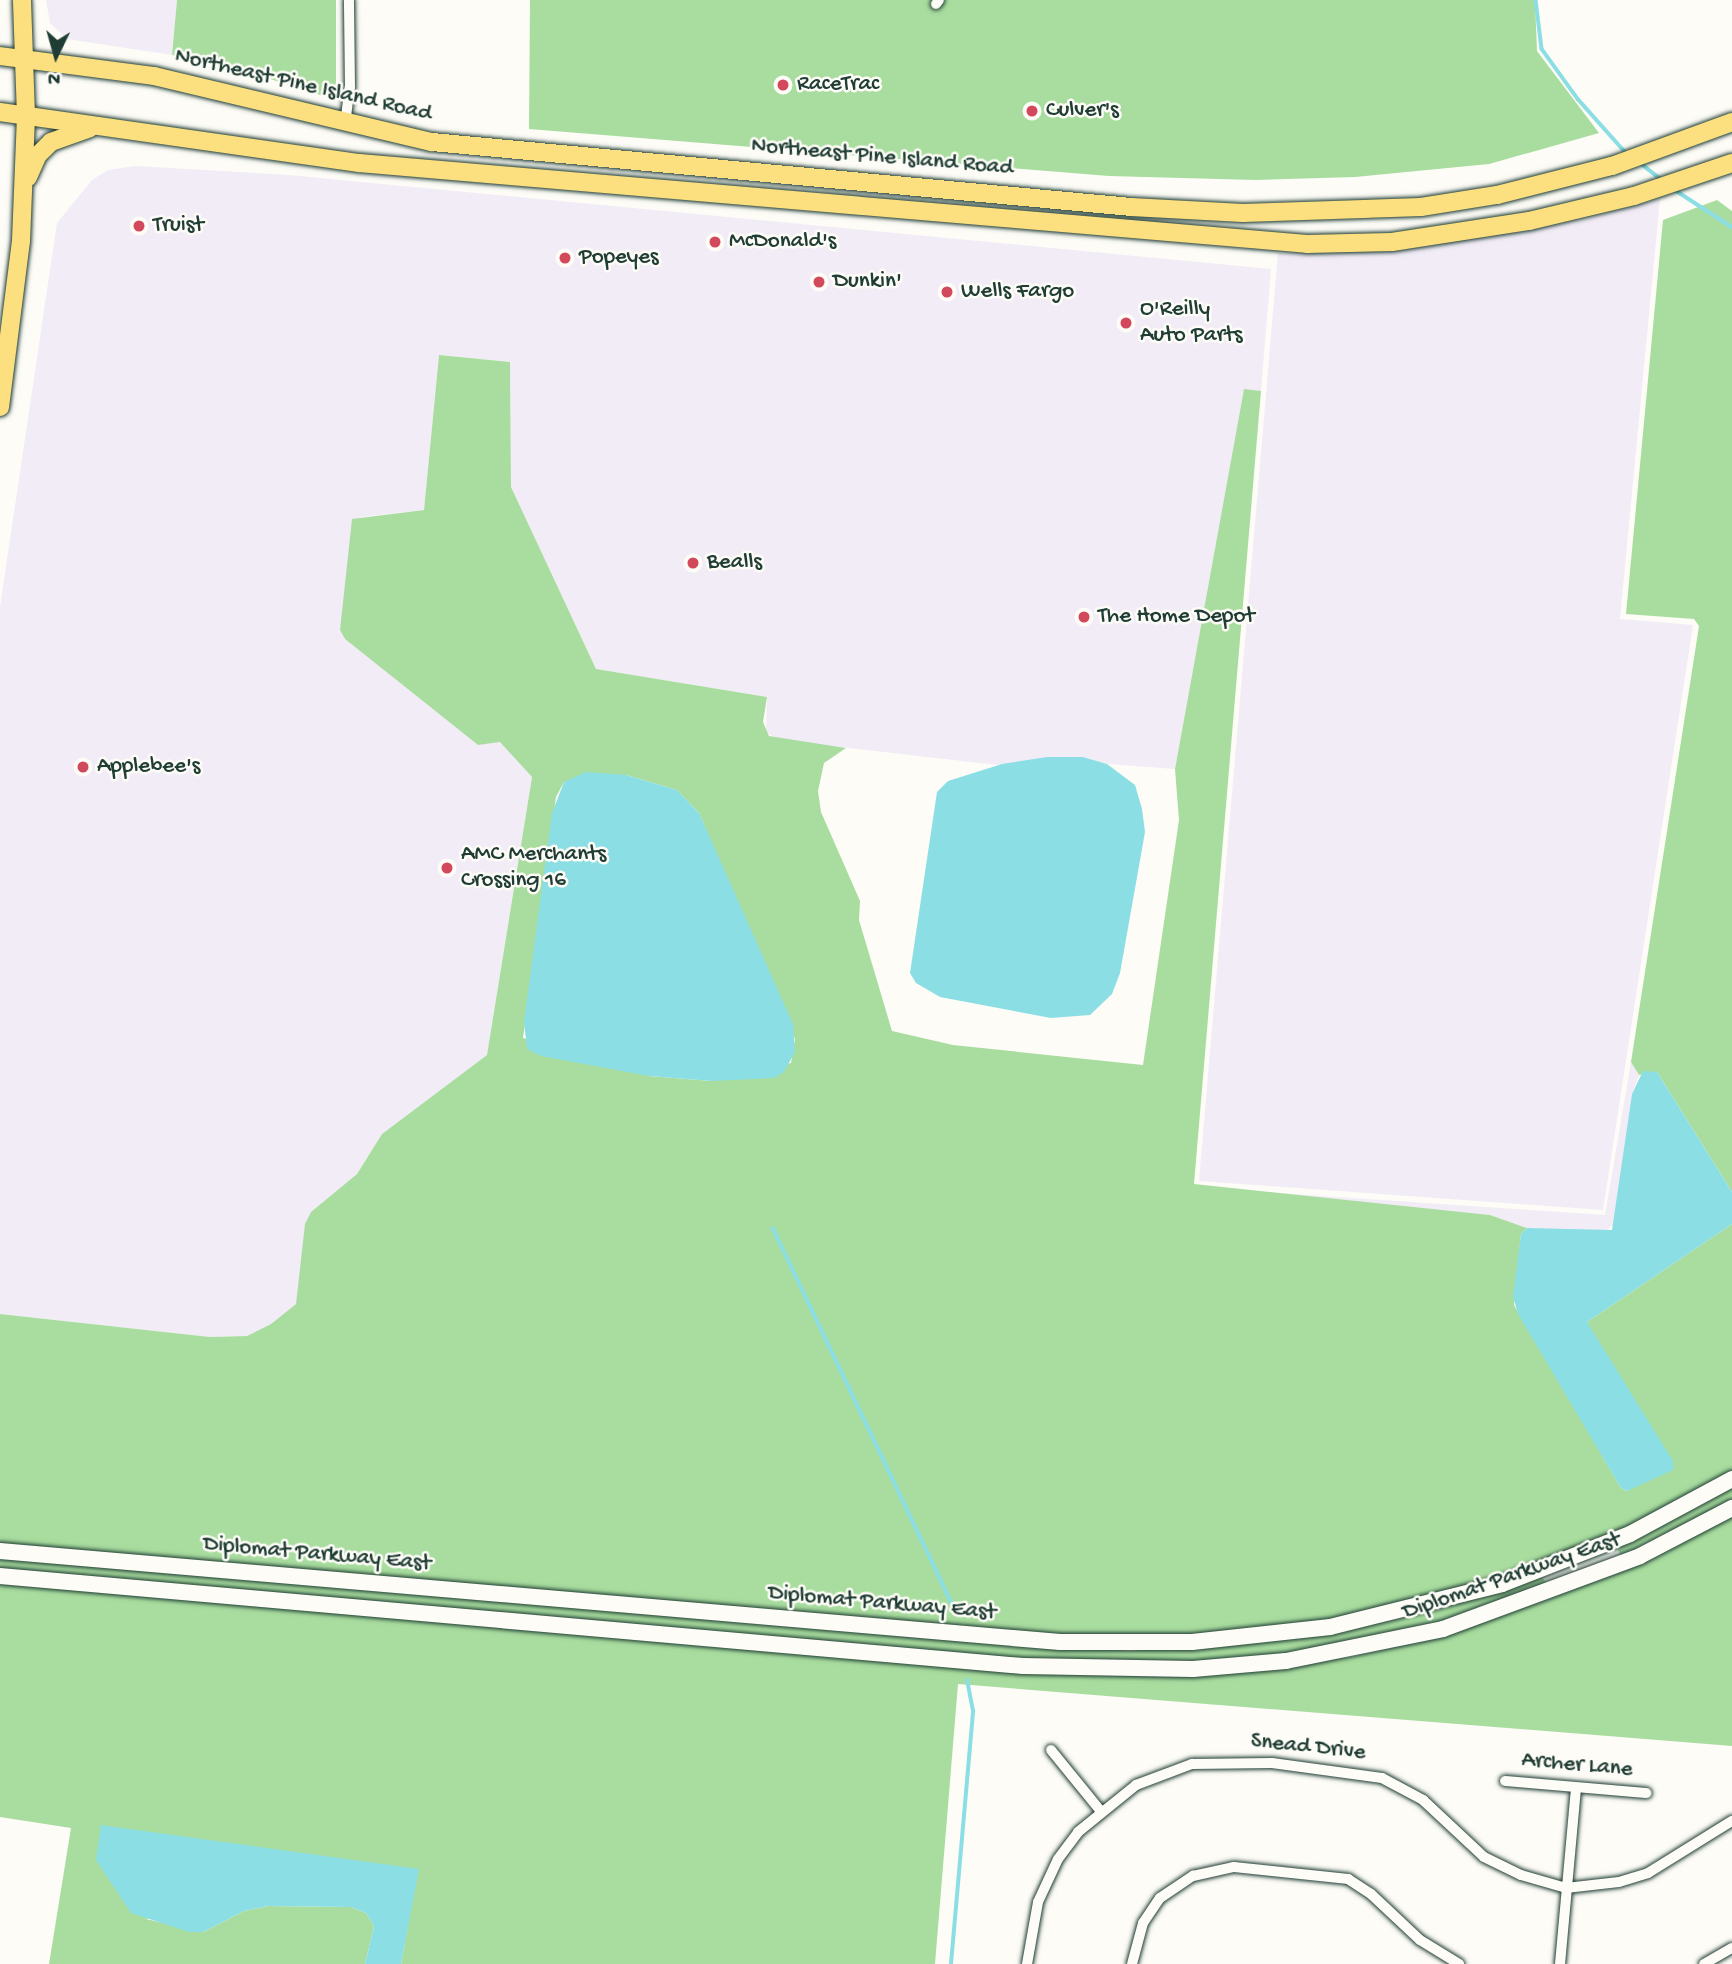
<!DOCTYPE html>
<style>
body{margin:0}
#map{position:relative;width:1732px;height:1964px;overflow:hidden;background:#fdfcf7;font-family:"Gochi Hand",sans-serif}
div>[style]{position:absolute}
.built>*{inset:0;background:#f2ecf7}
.green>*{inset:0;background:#a9dd9f}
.water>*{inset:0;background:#8cdee5}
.stream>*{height:3.5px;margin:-1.75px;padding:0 1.75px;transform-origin:1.75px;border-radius:1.75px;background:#8cdee5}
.roads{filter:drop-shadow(0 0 2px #1f3d34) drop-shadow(0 0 2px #1f3d34)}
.minor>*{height:10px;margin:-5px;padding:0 5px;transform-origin:5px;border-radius:5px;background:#fdfcf7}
.secondary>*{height:16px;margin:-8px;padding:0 8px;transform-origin:8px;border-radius:8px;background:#fdfcf7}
.primary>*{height:18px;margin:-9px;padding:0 9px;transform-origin:9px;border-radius:9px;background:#fce080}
.dots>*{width:19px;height:19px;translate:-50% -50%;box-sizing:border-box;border:4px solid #fdfcf7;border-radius:50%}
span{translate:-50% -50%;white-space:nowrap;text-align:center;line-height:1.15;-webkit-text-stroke:5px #fdfcf7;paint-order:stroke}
.poi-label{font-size:23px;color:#1f3d34}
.left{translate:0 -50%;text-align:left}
.street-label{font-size:23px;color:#1f3d34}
.north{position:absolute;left:21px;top:21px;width:70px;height:70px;-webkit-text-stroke:5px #fdfcf7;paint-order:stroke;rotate:185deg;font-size:19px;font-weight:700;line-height:28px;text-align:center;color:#1f3d34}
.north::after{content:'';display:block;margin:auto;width:24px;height:32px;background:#1f3d34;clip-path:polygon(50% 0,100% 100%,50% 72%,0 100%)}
</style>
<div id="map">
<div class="built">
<div style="clip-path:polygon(46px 0,177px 0,172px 55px,67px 39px,50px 23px)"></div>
<div style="clip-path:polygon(135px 166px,289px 175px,1271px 269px,1261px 391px,1244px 390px,1175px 769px,1108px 764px,1083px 757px,997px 765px,779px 740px,766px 732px,767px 697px,596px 669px,511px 487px,510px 362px,439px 355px,424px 510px,361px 517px,340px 630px,345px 639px,478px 745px,500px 741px,532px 777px,487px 1055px,382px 1134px,357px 1174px,311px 1212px,296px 1304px,271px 1324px,247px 1336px,210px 1337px,0 1314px,0 607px,57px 223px,92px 180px,108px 170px)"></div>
<div style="clip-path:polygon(1660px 199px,1620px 619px,1693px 625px,1603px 1210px,1199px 1181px,1278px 253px,1402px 250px,1586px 219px)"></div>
<div style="clip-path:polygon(1631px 1062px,1639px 1075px,1632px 1094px,1614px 1224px,1603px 1233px,1527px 1228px,1490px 1215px,1220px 1189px,1605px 1215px)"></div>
</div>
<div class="green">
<div style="clip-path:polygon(177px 0,336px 0,336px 100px,230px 66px,172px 55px)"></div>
<div style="clip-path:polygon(530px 0,1535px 0,1537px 51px,1599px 133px,1489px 164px,1355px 177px,1256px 180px,1109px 176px,529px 129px)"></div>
<div style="clip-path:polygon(1717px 200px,1732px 211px,1732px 1192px,1657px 1072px,1639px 1075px,1631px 1062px,1699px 626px,1694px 619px,1626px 614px,1663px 220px)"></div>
<div style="clip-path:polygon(evenodd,439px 355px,510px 362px,511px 487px,596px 669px,767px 697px,763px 722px,769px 736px,846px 748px,824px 763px,818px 791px,821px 812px,860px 901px,859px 920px,892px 1031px,953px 1045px,1143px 1065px,1179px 820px,1175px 769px,1244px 389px,1261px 391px,1194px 1184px,1490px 1215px,1527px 1228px,1521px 1234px,1514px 1305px,1621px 1488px,1627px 1491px,1635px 1486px,1587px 1322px,1732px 1224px,1732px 1471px,1628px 1528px,1500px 1577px,1329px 1620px,1191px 1635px,1061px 1635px,0 1544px,0 1314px,210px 1337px,247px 1336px,271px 1324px,296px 1304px,305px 1224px,311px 1212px,357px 1174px,382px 1134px,487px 1055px,532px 777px,500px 742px,478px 745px,345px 639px,340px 630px,352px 519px,424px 510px,439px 355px,626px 775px,677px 790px,699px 813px,795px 1039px,791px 1063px,712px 1081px,649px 1076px,523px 1038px,556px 797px,564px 782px,626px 775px)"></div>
<div style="clip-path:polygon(1732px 1487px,1732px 1500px,1621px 1556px,1617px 1548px)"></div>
<div style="clip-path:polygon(1732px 1516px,1732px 1746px,958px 1684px,935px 1964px,401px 1964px,418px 1869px,146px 1919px,203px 1932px,244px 1911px,268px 1906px,351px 1907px,366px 1913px,374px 1926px,365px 1964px,49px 1964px,71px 1828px,0 1817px,0 1583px,1022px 1673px,1193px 1677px,1351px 1657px,1444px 1636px,1615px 1574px)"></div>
<div style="clip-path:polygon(0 1558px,1129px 1651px,1331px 1634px,1438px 1610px,1542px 1577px,1547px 1584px,1441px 1622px,1285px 1654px,1193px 1662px,1023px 1659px,0 1569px)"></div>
</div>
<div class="water">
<div style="clip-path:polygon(1047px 757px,1083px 757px,1107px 764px,1135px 785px,1142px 809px,1145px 832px,1120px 973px,1112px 994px,1090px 1015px,1051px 1018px,940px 997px,916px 983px,910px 973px,937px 792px,948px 781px,1002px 764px)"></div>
<div style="clip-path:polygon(586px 772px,626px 775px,677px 790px,699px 813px,793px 1024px,795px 1052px,784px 1072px,774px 1078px,712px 1081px,649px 1076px,541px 1056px,527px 1049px,524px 1022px,552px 813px,564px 782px)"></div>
<div style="clip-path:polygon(1643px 1071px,1657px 1072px,1732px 1192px,1732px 1224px,1587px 1322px,1673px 1461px,1673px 1470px,1627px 1491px,1621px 1488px,1518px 1314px,1513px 1297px,1521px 1234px,1527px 1228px,1612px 1230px,1632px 1094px)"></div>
<div style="clip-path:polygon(101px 1825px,419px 1869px,401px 1964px,365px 1964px,374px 1926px,366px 1913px,351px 1907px,268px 1906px,244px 1911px,203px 1932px,189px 1932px,131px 1913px,96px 1860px)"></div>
</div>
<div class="stream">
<div style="left:1536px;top:0;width:49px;rotate:83deg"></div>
<div style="left:1542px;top:49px;width:62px;rotate:54.2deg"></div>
<div style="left:1578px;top:99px;width:74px;rotate:48.3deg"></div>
<div style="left:1639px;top:162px;width:31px;rotate:38deg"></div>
<div style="left:1675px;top:190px;width:68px;rotate:33deg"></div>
<div style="left:773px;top:1228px;width:418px;rotate:64.5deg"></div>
<div style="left:951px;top:1964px;width:254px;rotate:-85deg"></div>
<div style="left:973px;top:1711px;width:31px;rotate:-101deg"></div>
</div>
<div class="roads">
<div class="minor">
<div style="left:936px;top:4px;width:5px;rotate:-53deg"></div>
<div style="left:345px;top:125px;width:38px;rotate:-83deg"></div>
<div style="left:350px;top:87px;width:87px;rotate:-90.7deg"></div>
<div style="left:1051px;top:1750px;width:77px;rotate:50.8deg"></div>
<div style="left:1505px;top:1781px;width:142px;rotate:4.9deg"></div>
<div style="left:1027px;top:1964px;width:63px;rotate:-79.9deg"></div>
<div style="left:1038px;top:1902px;width:47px;rotate:-65.1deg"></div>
<div style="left:1058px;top:1859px;width:34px;rotate:-53deg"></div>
<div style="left:1078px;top:1832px;width:75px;rotate:-39deg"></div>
<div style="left:1136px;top:1785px;width:60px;rotate:-20.6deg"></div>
<div style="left:1192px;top:1764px;width:80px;rotate:-0.7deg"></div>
<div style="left:1272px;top:1763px;width:111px;rotate:7.8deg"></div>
<div style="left:1382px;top:1778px;width:47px;rotate:28.2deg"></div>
<div style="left:1423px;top:1800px;width:83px;rotate:43.1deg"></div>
<div style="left:1484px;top:1857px;width:41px;rotate:25.9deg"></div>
<div style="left:1521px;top:1875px;width:47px;rotate:16.1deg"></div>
<div style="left:1566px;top:1888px;width:53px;rotate:-6.5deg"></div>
<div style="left:1619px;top:1882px;width:30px;rotate:-17deg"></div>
<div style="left:1648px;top:1873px;width:99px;rotate:-31.8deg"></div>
<div style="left:1132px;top:1964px;width:42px;rotate:-75deg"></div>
<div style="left:1143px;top:1923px;width:30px;rotate:-56deg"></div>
<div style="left:1160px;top:1898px;width:40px;rotate:-34deg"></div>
<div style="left:1193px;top:1876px;width:42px;rotate:-12.4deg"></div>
<div style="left:1234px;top:1867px;width:115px;rotate:6deg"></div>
<div style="left:1348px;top:1879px;width:27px;rotate:33deg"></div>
<div style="left:1371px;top:1894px;width:67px;rotate:43.2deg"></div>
<div style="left:1420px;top:1940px;width:46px;rotate:31.6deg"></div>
<div style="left:1560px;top:1964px;width:177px;rotate:-84.8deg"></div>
<div style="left:1704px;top:1964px;width:32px;rotate:-30deg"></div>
</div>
<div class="secondary">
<div style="left:0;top:1551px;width:1064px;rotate:4.91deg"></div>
<div style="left:1060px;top:1642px;width:132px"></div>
<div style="left:1192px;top:1642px;width:139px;rotate:-6.2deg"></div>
<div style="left:1330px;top:1627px;width:177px;rotate:-14deg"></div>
<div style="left:1502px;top:1584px;width:137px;rotate:-21.3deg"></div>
<div style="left:1630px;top:1534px;width:116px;rotate:-28.3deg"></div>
<div style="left:0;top:1576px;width:1027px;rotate:5.03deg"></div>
<div style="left:1023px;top:1666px;width:170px;rotate:1deg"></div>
<div style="left:1193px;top:1669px;width:93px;rotate:-4.9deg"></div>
<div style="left:1286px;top:1661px;width:160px;rotate:-11.5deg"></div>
<div style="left:1443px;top:1629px;width:210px;rotate:-20.3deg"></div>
<div style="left:1640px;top:1556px;width:104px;rotate:-27.6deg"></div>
</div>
<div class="primary">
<div style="left:0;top:56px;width:155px;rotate:7.4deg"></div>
<div style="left:154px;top:76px;width:286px;rotate:13.4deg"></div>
<div style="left:432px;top:142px;width:702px;rotate:5.31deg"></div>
<div style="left:1131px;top:207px;width:112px;rotate:3.1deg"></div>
<div style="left:1243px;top:213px;width:178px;rotate:-1.9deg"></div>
<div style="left:1421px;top:207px;width:77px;rotate:-9deg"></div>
<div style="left:1497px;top:195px;width:119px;rotate:-14.2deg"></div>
<div style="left:1612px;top:166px;width:128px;rotate:-20.1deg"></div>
<div style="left:0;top:112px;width:363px;rotate:8.1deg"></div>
<div style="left:359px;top:163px;width:951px;rotate:4.88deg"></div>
<div style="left:1307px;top:244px;width:85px;rotate:-1.3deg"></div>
<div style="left:1392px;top:242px;width:139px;rotate:-8.7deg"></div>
<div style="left:1529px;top:221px;width:108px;rotate:-13.4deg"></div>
<div style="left:1634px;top:196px;width:103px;rotate:-18.6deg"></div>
<div style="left:28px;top:177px;width:24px;rotate:-66deg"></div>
<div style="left:38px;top:155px;width:18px;rotate:-45deg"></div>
<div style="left:51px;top:142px;width:41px;rotate:-19.7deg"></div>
<div style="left:0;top:407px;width:167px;rotate:-82.8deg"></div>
<div style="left:21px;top:241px;width:125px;rotate:-87.7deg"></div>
<div style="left:26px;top:116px;width:116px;rotate:-92deg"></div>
</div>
</div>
<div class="dots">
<div style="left:783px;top:85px;background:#d1495b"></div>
<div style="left:1032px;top:111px;background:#d1495b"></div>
<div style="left:139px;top:226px;background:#d1495b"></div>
<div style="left:715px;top:242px;background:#d1495b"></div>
<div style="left:565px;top:258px;background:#d1495b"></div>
<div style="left:819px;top:282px;background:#d1495b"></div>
<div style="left:947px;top:292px;background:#d1495b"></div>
<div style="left:1126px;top:323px;background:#d1495b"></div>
<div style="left:693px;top:563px;background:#d1495b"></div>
<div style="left:1084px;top:617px;background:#d1495b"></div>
<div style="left:83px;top:767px;background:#d1495b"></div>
<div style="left:447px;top:868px;background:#d1495b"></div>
</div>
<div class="poi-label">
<span class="left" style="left:797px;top:85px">RaceTrac</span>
<span class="left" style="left:1046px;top:111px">Culver's</span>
<span class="left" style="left:153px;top:226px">Truist</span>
<span class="left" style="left:729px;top:242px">McDonald's</span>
<span class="left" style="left:579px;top:258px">Popeyes</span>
<span class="left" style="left:833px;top:282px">Dunkin'</span>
<span class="left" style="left:961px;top:292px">Wells Fargo</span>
<span class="left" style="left:1140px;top:323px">O'Reilly<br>Auto Parts</span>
<span class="left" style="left:707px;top:563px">Bealls</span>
<span class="left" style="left:1098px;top:617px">The Home Depot</span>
<span class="left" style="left:97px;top:767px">Applebee's</span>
<span class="left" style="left:461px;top:868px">AMC Merchants<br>Crossing 16</span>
</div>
<div class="street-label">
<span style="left:303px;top:86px;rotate:13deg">Northeast Pine Island Road</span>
<span style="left:882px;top:158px;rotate:5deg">Northeast Pine Island Road</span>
<span style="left:317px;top:1555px;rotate:5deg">Diplomat Parkway East</span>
<span style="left:1512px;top:1577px;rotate:-19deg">Diplomat Parkway East</span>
<span style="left:882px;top:1604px;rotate:5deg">Diplomat Parkway East</span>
<span style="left:1308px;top:1748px;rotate:6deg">Snead Drive</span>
<span style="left:1577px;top:1766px;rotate:5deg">Archer Lane</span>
</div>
<div class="north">N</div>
</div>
